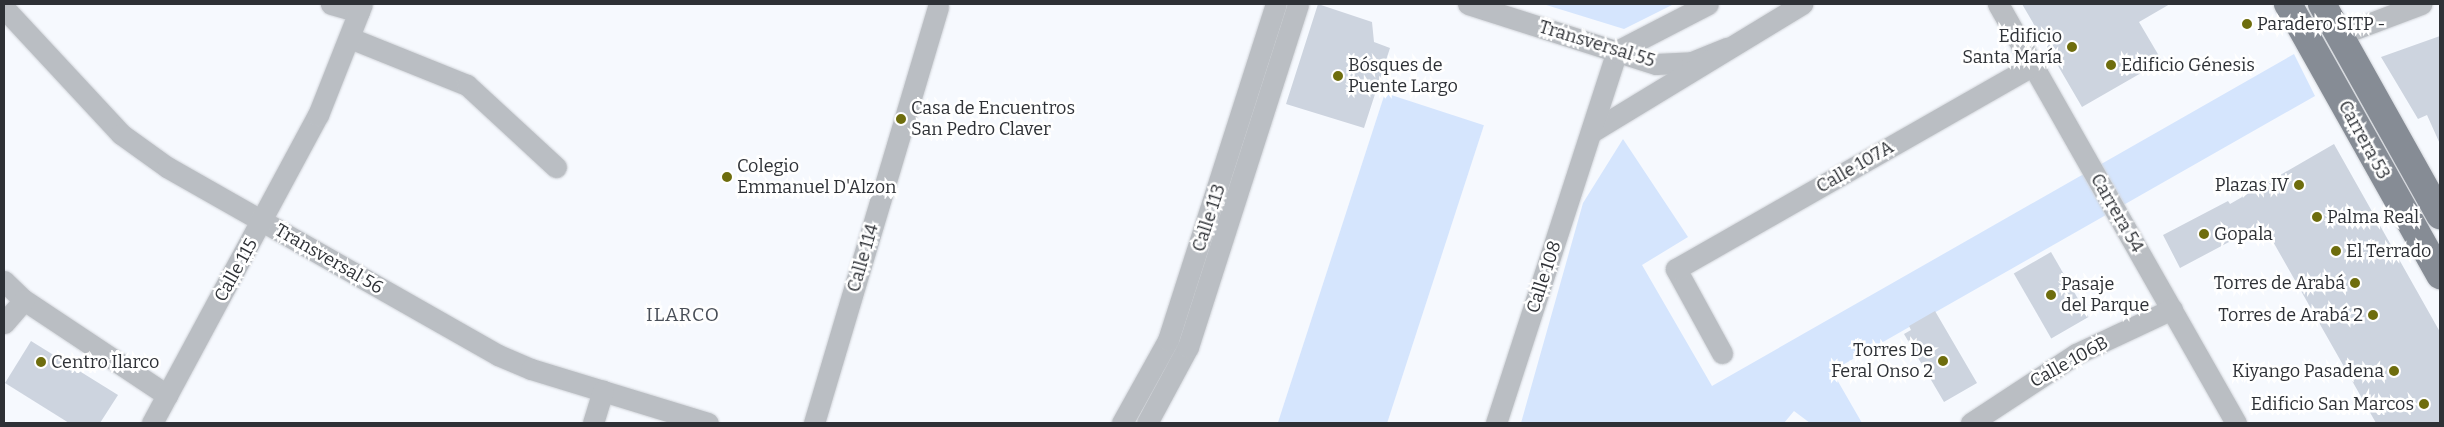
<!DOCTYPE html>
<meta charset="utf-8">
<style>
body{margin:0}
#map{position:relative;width:2444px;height:427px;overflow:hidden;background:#f6f9fe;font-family:Bitter,serif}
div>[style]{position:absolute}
.green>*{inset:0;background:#d5e5fd;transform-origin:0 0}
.building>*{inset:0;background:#cdd4df;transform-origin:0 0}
.roads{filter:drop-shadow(0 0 1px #d2d5da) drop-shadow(0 0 1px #d2d5da)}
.minor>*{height:21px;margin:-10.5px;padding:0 10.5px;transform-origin:10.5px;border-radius:10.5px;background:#babec3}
.major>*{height:28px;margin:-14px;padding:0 14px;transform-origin:14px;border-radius:14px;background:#868c95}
.dots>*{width:14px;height:14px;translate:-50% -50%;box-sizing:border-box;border:2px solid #fff;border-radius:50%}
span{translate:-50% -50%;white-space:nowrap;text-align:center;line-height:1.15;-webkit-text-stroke:5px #fff;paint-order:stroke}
.poi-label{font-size:18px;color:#2e3136}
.left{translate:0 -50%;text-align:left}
.right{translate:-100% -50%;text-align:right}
.street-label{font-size:18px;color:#2e3136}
.neighbourhood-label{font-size:19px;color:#484e57;letter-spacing:1px}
.frame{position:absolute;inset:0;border:5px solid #2e3136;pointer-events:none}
</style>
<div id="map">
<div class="green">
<div style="clip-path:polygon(1543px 4px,1674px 4px,1624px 29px)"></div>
<div style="clip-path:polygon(2294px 54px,2315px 96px,1832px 371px,1862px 423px,1810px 423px,1794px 411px,1784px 423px,1521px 423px,1583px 203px,1623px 139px,1688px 237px,1642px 265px,1712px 386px)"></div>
<div style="left:1385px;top:93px;width:104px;height:348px;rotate:18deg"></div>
</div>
<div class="building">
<div style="clip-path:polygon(1318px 4px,1372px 22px,1374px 42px,1390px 48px,1364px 128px,1286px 104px)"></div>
<div style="clip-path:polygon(2022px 4px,2170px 4px,2139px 22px,2162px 61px,2082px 107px)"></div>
<div style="clip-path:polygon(2440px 36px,2440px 144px,2427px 115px,2418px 119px,2381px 57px)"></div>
<div style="clip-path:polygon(2334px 144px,2440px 332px,2440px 423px,2376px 423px,2263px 224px,2180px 268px,2163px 235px,2228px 201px,2230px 204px)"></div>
<div style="left:2051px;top:252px;width:75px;height:43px;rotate:60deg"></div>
<div style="clip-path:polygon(1935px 311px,1977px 383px,1944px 402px,1904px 334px,1911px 330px,1909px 326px)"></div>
<div style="clip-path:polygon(31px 341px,118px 395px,100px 423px,69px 423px,5px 383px)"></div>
</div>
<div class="roads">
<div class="minor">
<div style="left:331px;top:4px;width:29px;rotate:16deg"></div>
<div style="left:1468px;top:4px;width:197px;rotate:17.7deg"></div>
<div style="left:1656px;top:64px;width:36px;rotate:-3deg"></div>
<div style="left:1692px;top:62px;width:38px;rotate:-22deg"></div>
<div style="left:1998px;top:4px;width:482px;rotate:60.4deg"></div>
<div style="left:4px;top:8px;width:172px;rotate:47.1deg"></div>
<div style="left:121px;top:134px;width:57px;rotate:35.7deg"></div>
<div style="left:167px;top:167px;width:381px;rotate:29.6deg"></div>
<div style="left:498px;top:355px;width:36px;rotate:23deg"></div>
<div style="left:531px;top:369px;width:185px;rotate:17deg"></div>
<div style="left:2339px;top:35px;width:88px;rotate:-20.7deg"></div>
<div style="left:350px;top:38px;width:126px;rotate:21.9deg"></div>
<div style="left:467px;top:85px;width:121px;rotate:42.7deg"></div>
<div style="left:1593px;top:131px;width:245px;rotate:-31.3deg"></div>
<div style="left:4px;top:281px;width:28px;rotate:44deg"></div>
<div style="left:24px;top:300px;width:172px;rotate:33.6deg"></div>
<div style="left:4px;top:323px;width:30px;rotate:-49deg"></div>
<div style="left:1722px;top:353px;width:96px;rotate:-118.7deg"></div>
<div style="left:1676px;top:269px;width:411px;rotate:-29.7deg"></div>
<div style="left:152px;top:423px;width:350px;rotate:-61.7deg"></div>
<div style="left:318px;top:115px;width:119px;rotate:-68.4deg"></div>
<div style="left:593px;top:423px;width:34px;rotate:-73deg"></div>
<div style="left:814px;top:423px;width:434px;rotate:-73.4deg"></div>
<div style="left:1122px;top:423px;width:95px;rotate:-61deg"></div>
<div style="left:1168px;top:340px;width:353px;rotate:-72.2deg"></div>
<div style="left:1147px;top:423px;width:86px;rotate:-61.7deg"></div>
<div style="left:1188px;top:347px;width:360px;rotate:-72.2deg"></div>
<div style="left:1496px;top:423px;width:391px;rotate:-72deg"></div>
<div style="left:1617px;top:51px;width:102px;rotate:-27.3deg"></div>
<div style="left:1971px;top:423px;width:126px;rotate:-33.3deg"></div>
<div style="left:2076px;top:354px;width:106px;rotate:-25.1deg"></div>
</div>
<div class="major">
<div style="left:2288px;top:4px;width:311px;rotate:60.7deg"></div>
<div style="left:2322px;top:4px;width:242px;rotate:60.8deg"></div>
</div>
</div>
<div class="dots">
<div style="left:2247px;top:24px;background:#6e6d0d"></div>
<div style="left:2072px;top:47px;background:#6e6d0d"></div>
<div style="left:2111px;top:65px;background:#6e6d0d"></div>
<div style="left:1338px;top:76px;background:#6e6d0d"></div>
<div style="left:901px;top:119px;background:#6e6d0d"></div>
<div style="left:727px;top:177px;background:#6e6d0d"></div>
<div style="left:2299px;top:185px;background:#6e6d0d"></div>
<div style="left:2317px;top:217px;background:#6e6d0d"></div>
<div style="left:2204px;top:234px;background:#6e6d0d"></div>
<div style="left:2336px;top:251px;background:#6e6d0d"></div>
<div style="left:2355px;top:283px;background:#6e6d0d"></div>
<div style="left:2051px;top:295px;background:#6e6d0d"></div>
<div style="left:2373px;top:315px;background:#6e6d0d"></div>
<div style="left:1943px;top:361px;background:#6e6d0d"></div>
<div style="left:41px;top:362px;background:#6e6d0d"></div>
<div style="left:2394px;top:371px;background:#6e6d0d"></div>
<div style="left:2424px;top:404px;background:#6e6d0d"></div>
</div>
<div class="poi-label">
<span class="left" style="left:2257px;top:24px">Paradero SITP -</span>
<span class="right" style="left:2062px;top:47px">Edificio<br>Santa María</span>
<span class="left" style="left:2121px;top:65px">Edificio Génesis</span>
<span class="left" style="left:1348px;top:76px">Bósques de<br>Puente Largo</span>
<span class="left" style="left:911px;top:119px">Casa de Encuentros<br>San Pedro Claver</span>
<span class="left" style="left:737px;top:177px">Colegio<br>Emmanuel D'Alzon</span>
<span class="right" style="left:2289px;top:185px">Plazas IV</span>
<span class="left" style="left:2327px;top:217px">Palma Real</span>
<span class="left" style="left:2214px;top:234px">Gopala</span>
<span class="left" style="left:2346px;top:251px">El Terrado</span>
<span class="right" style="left:2345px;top:283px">Torres de Arabá</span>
<span class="left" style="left:2061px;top:295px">Pasaje<br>del Parque</span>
<span class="right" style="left:2363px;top:315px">Torres de Arabá 2</span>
<span class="right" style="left:1933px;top:361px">Torres De<br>Feral Onso 2</span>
<span class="left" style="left:51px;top:362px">Centro Ilarco</span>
<span class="right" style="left:2384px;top:371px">Kiyango Pasadena</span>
<span class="right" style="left:2414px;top:404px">Edificio San Marcos</span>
</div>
<div class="street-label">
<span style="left:1597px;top:44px;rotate:17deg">Transversal 55</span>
<span style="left:2364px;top:140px;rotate:61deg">Carrera 53</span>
<span style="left:1855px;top:167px;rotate:-30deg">Calle 107A</span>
<span style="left:2117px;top:213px;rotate:60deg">Carrera 54</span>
<span style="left:1209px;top:218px;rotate:-72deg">Calle 113</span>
<span style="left:863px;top:258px;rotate:-74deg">Calle 114</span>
<span style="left:329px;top:259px;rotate:30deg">Transversal 56</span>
<span style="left:236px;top:270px;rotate:-61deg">Calle 115</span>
<span style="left:1544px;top:277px;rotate:-72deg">Calle 108</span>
<span style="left:2069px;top:362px;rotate:-29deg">Calle 106B</span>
</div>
<div class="neighbourhood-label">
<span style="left:683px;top:315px">ILARCO</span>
</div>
<div class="frame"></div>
</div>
